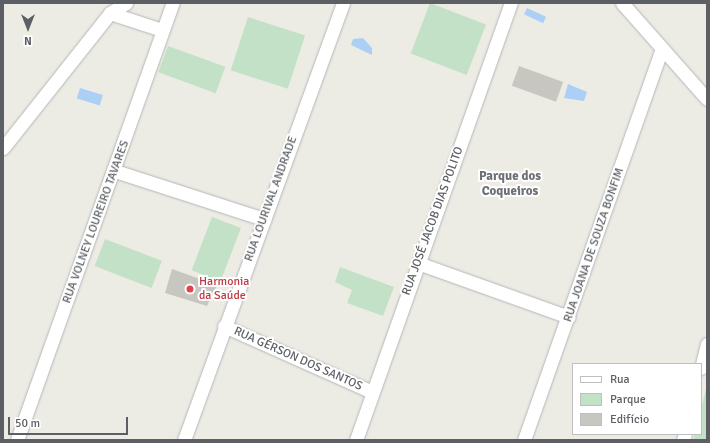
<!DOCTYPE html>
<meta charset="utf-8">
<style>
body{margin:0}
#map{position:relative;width:710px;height:443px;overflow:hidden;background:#edece4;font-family:Signika,sans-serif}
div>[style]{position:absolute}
.green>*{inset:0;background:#c3e1c6;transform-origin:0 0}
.water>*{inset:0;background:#accff5;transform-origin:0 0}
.building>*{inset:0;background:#c8c6c1;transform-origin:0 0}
.roads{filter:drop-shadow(0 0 1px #b4b6ba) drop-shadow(0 0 1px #b4b6ba)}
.minor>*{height:13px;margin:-6.5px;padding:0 6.5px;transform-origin:6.5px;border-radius:6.5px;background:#fff}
.dots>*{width:11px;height:11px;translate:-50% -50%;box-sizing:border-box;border:2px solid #fff;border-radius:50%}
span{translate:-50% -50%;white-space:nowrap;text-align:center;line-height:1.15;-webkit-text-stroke:4px #fff;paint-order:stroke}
.street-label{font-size:12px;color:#5c5f63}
.health-label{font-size:12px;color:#be3a42}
.left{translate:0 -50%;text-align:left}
.neighbourhood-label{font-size:13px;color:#6d7075;font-weight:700}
.frame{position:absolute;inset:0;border:4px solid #5c5f63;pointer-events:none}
.legend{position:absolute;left:572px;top:363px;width:130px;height:72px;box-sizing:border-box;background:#fff;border:1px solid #bebfc1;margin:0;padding:5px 7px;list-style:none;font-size:12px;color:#5c5f63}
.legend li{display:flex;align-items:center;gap:8px;height:20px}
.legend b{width:20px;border:1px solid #bebfc1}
.north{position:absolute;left:8px;top:8px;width:40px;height:40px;-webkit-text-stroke:3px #fff;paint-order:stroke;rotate:180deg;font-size:11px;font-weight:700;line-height:16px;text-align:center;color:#5c5f63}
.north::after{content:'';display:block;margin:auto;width:14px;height:18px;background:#5c5f63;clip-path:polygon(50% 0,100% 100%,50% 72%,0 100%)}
.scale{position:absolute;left:8px;top:417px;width:120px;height:18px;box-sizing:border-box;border:2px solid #5c5f63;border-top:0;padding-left:5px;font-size:12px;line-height:14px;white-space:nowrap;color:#5c5f63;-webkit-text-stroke:3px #fff;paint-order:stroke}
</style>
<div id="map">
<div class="green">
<div style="left:430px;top:3px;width:60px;height:54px;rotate:21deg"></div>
<div style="left:248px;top:17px;width:60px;height:56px;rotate:18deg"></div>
<div style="left:168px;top:46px;width:61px;height:28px;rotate:20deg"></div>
<div style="left:212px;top:217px;width:31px;height:57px;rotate:21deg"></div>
<div style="left:105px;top:239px;width:61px;height:29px;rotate:21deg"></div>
<div style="clip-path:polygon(340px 267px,394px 287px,383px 316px,347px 303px,352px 290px,335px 282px)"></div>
<div style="clip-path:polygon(707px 385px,707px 440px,693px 440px,695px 434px,701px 434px,701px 409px)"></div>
</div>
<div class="water">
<div style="left:527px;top:8px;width:21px;height:7px;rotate:25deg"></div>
<div style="clip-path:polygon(363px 38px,372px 48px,372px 55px,351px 45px,353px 39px)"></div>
<div style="clip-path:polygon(568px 84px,587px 92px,584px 101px,564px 98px)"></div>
<div style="left:80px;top:88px;width:24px;height:11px;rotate:17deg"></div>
</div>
<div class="building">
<div style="left:519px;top:66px;width:47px;height:21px;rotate:20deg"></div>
<div style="clip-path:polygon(172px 269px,217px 285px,207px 306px,165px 293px)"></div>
</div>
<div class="roads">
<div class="minor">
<div style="left:622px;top:3px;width:128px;rotate:48.5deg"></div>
<div style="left:110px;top:13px;width:55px;rotate:18.1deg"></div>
<div style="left:3px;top:148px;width:172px;rotate:-51.6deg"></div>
<div style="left:110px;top:13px;width:19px;rotate:-32deg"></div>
<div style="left:115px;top:171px;width:157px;rotate:17.9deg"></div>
<div style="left:418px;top:263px;width:160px;rotate:19.7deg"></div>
<div style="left:224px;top:326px;width:162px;rotate:24deg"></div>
<div style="left:701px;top:368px;width:25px;rotate:-76deg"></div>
<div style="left:17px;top:440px;width:464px;rotate:-70.4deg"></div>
<div style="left:184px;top:440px;width:465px;rotate:-70deg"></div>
<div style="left:356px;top:440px;width:464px;rotate:-70.5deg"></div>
<div style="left:524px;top:440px;width:415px;rotate:-70.6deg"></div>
<div style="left:683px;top:440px;width:6px;rotate:-72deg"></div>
</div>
</div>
<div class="dots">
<div style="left:190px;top:289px;background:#e0444e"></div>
</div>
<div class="street-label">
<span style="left:271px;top:199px;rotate:-70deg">RUA LOURIVAL ANDRADE</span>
<span style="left:433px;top:221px;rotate:-70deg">RUA JOSÉ JACOB DIAS POLITO</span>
<span style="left:96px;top:222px;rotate:-70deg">RUA VOLNEY LOUREIRO TAVARES</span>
<span style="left:594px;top:245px;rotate:-71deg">RUA JOANA DE SOUZA BONFIM</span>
<span style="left:298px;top:359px;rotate:24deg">RUA GÉRSON DOS SANTOS</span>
</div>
<div class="health-label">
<span class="left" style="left:199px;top:289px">Harmonia<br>da Saúde</span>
</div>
<div class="neighbourhood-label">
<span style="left:510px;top:184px">Parque dos<br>Coqueiros</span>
</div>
<div class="frame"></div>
<ul class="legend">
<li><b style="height:5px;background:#fff"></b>Rua</li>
<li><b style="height:11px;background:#c3e1c6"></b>Parque</li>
<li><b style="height:11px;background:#c8c6c1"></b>Edifício</li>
</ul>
<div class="north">N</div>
<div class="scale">50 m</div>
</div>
